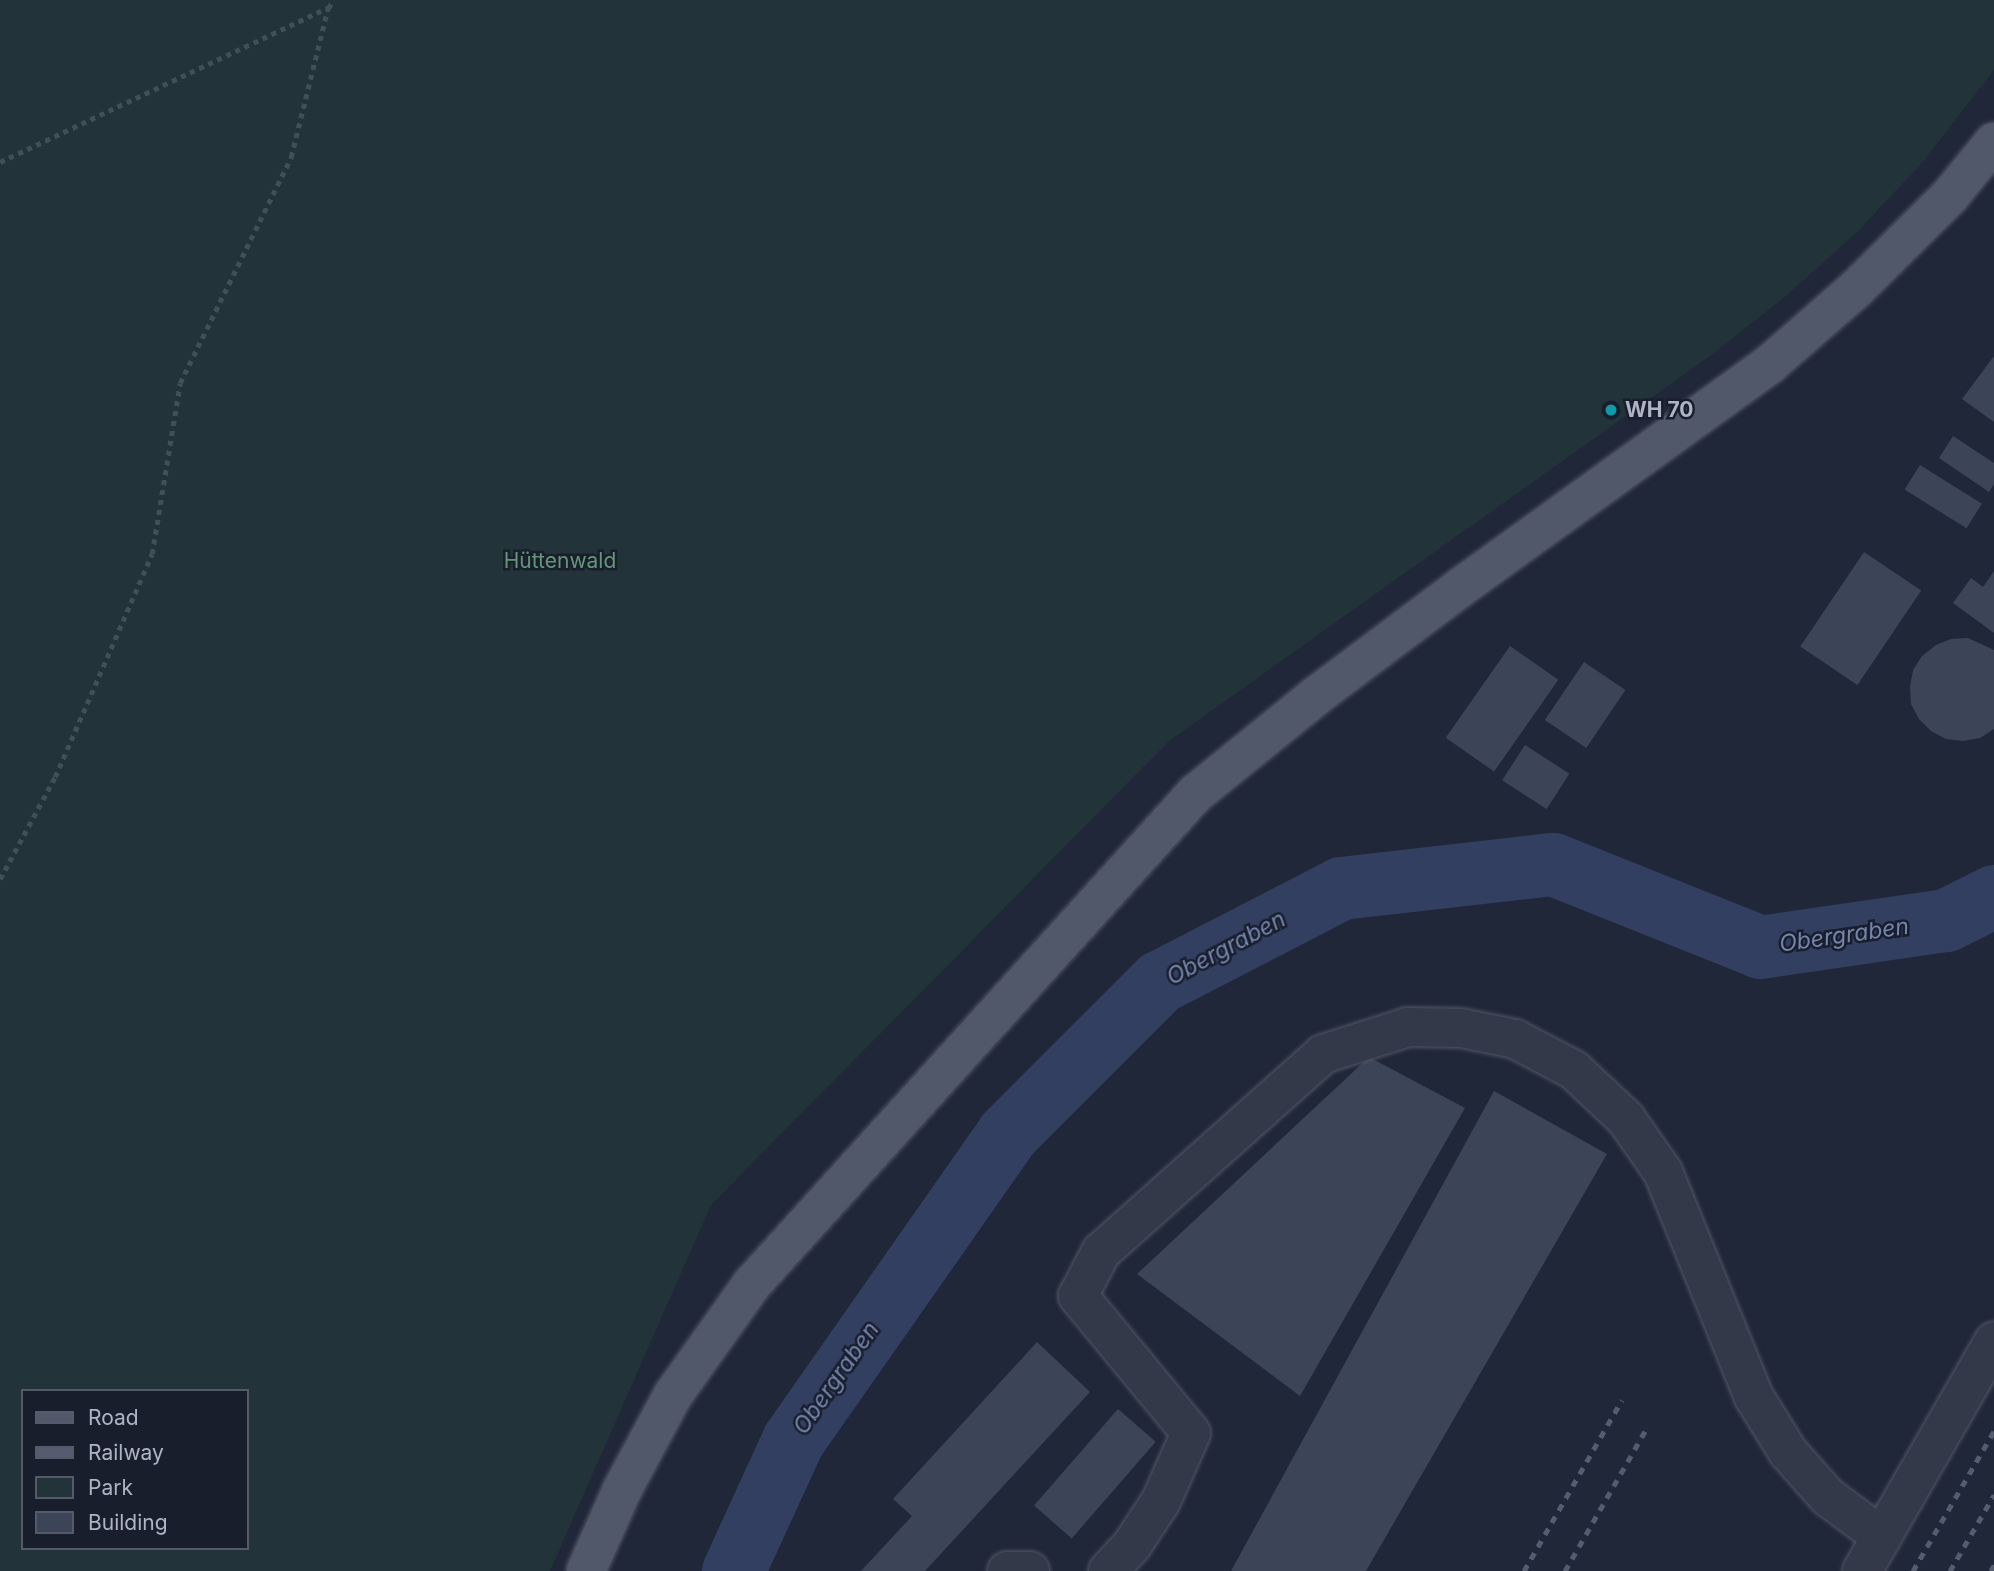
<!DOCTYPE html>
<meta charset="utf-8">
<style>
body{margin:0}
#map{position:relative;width:1994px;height:1571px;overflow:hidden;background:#202738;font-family:Inter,sans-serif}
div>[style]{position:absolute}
.green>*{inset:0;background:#223339}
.river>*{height:63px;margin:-31.5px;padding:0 31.5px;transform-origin:31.5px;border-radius:31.5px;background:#333f60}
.building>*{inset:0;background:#3c4458;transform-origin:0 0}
.path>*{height:4.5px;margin-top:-2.25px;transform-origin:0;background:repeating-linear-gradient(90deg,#405057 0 5px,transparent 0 10px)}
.roads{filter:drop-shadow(0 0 2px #515666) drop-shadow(0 0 2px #515666)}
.minor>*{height:38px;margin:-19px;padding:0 19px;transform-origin:19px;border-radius:19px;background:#343949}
.major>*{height:38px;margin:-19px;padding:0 19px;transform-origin:19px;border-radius:19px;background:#515869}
.rail>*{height:5px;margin-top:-2.5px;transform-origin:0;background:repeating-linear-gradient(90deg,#555c70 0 7px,transparent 0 14px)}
.dots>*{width:19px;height:19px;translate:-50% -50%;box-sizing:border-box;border:4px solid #191e2d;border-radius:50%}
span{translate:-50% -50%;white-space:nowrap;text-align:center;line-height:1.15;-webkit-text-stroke:5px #191e2d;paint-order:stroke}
.poi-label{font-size:21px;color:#aeb3c5;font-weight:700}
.left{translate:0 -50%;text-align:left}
.park-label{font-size:21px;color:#659678}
.water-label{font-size:23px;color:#7585ae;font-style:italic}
.legend{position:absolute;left:21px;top:1389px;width:228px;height:161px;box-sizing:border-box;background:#191e2d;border:2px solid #555a6a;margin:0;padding:9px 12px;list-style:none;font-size:21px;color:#aeb3c5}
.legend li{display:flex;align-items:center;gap:14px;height:35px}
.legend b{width:35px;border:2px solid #555a6a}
</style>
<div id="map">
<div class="green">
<div style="clip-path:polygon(evenodd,0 0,1994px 0,1994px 70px,1922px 163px,1857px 232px,1786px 296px,1710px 356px,1169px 741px,711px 1205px,550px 1571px,0 1571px,0 0,23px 1391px,247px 1391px,247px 1548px,23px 1548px,23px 1391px)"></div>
</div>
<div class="river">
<div style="left:733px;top:1571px;width:144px;rotate:-65.4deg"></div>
<div style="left:793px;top:1440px;width:373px;rotate:-55deg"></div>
<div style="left:1007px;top:1134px;width:215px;rotate:-45deg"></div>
<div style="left:1159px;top:982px;width:205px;rotate:-27.3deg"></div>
<div style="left:1341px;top:888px;width:213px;rotate:-6.5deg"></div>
<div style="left:1553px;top:864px;width:223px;rotate:21.8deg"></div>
<div style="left:1760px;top:947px;width:188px;rotate:-8.3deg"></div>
<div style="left:1946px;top:920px;width:54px;rotate:-26.6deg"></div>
</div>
<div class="building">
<div style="clip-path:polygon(1994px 356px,1994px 422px,1962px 399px)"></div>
<div style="clip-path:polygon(1953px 436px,1994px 463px,1994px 484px,1989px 492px,1939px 458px)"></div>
<div style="left:1920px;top:465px;width:73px;height:29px;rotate:32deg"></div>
<div style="left:1864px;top:552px;width:69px;height:114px;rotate:34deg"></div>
<div style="clip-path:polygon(1994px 571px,1994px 633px,1953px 603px,1971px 578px,1983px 587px)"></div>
<div style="clip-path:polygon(1968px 638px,1994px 650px,1994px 729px,1980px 738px,1963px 741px,1946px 739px,1931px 731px,1919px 719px,1911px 704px,1910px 687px,1913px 670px,1922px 656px,1936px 645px,1951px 639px)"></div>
<div style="left:1510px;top:646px;width:59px;height:112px;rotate:35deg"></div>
<div style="left:1584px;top:662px;width:50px;height:70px;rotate:34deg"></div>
<div style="left:1525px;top:745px;width:53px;height:42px;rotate:33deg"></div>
<div style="clip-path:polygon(1369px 1057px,1465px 1108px,1300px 1396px,1137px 1274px)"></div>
<div style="clip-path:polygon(1494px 1091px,1607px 1154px,1366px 1571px,1231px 1571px)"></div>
<div style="clip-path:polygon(1037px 1342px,1090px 1392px,925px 1571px,861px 1571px,912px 1516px,893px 1499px)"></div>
<div style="left:1118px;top:1409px;width:50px;height:128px;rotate:41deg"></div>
</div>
<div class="path">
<div style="left:0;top:162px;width:362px;rotate:-25.2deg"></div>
<div style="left:0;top:879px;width:116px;rotate:-61.7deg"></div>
<div style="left:55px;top:777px;width:243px;rotate:-66.5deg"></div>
<div style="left:152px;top:554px;width:173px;rotate:-80.7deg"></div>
<div style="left:180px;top:383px;width:252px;rotate:-63.8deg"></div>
<div style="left:291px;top:157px;width:154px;rotate:-76.1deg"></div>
<div style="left:328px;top:8px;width:10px;rotate:-53deg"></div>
</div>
<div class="roads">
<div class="minor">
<div style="left:1007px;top:1571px;width:23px"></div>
<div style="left:1108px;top:1571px;width:35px;rotate:-47deg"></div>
<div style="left:1132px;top:1545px;width:53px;rotate:-56.6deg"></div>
<div style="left:1161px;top:1501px;width:74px;rotate:-66.2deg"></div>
<div style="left:1191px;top:1433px;width:178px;rotate:-129.5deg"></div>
<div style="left:1078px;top:1296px;width:50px;rotate:-62.4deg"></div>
<div style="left:1101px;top:1252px;width:297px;rotate:-41.7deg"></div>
<div style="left:1323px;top:1054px;width:89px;rotate:-17.6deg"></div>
<div style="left:1408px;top:1027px;width:53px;rotate:1.1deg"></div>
<div style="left:1461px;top:1028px;width:55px;rotate:11.5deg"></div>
<div style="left:1515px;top:1039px;width:67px;rotate:27.7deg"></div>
<div style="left:1574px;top:1070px;width:71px;rotate:43.3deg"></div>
<div style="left:1626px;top:1119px;width:65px;rotate:55.1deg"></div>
<div style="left:1663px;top:1172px;width:243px;rotate:68deg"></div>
<div style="left:1754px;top:1397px;width:65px;rotate:58.3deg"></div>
<div style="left:1788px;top:1452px;width:60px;rotate:48.4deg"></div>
<div style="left:1828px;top:1497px;width:67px;rotate:36.5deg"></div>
<div style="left:1862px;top:1571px;width:265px;rotate:-60.1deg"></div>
</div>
<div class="major">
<div style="left:586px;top:1571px;width:89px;rotate:-66deg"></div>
<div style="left:622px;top:1490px;width:108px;rotate:-61.8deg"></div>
<div style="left:673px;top:1395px;width:136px;rotate:-54.6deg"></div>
<div style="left:752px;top:1284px;width:661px;rotate:-47.88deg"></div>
<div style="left:1195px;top:794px;width:156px;rotate:-39deg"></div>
<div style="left:1316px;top:696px;width:181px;rotate:-36.9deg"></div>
<div style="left:1461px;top:587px;width:381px;rotate:-35.8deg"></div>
<div style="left:1770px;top:364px;width:114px;rotate:-41.1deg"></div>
<div style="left:1856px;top:289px;width:131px;rotate:-44.7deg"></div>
<div style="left:1949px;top:197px;width:71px;rotate:-50.7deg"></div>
</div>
</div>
<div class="rail">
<div style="left:1524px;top:1571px;width:197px;rotate:-60.2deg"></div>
<div style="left:1565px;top:1571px;width:167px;rotate:-60.2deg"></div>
<div style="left:1913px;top:1571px;width:162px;rotate:-59.9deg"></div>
<div style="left:1950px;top:1571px;width:88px;rotate:-59.9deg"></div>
<div style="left:1991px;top:1571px;width:7px;rotate:-63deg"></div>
</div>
<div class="dots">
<div style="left:1611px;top:410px;background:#0f9aa8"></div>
</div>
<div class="poi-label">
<span class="left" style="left:1625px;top:410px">WH 70</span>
</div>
<div class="park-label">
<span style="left:560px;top:561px">Hüttenwald</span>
</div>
<div class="water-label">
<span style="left:1844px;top:935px;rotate:-8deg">Obergraben</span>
<span style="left:1226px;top:948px;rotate:-28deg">Obergraben</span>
<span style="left:836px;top:1378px;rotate:-55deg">Obergraben</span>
</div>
<ul class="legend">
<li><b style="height:9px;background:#515869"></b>Road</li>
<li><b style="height:9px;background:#555c70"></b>Railway</li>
<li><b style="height:19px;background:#223339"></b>Park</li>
<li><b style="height:19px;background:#3c4458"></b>Building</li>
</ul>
</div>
